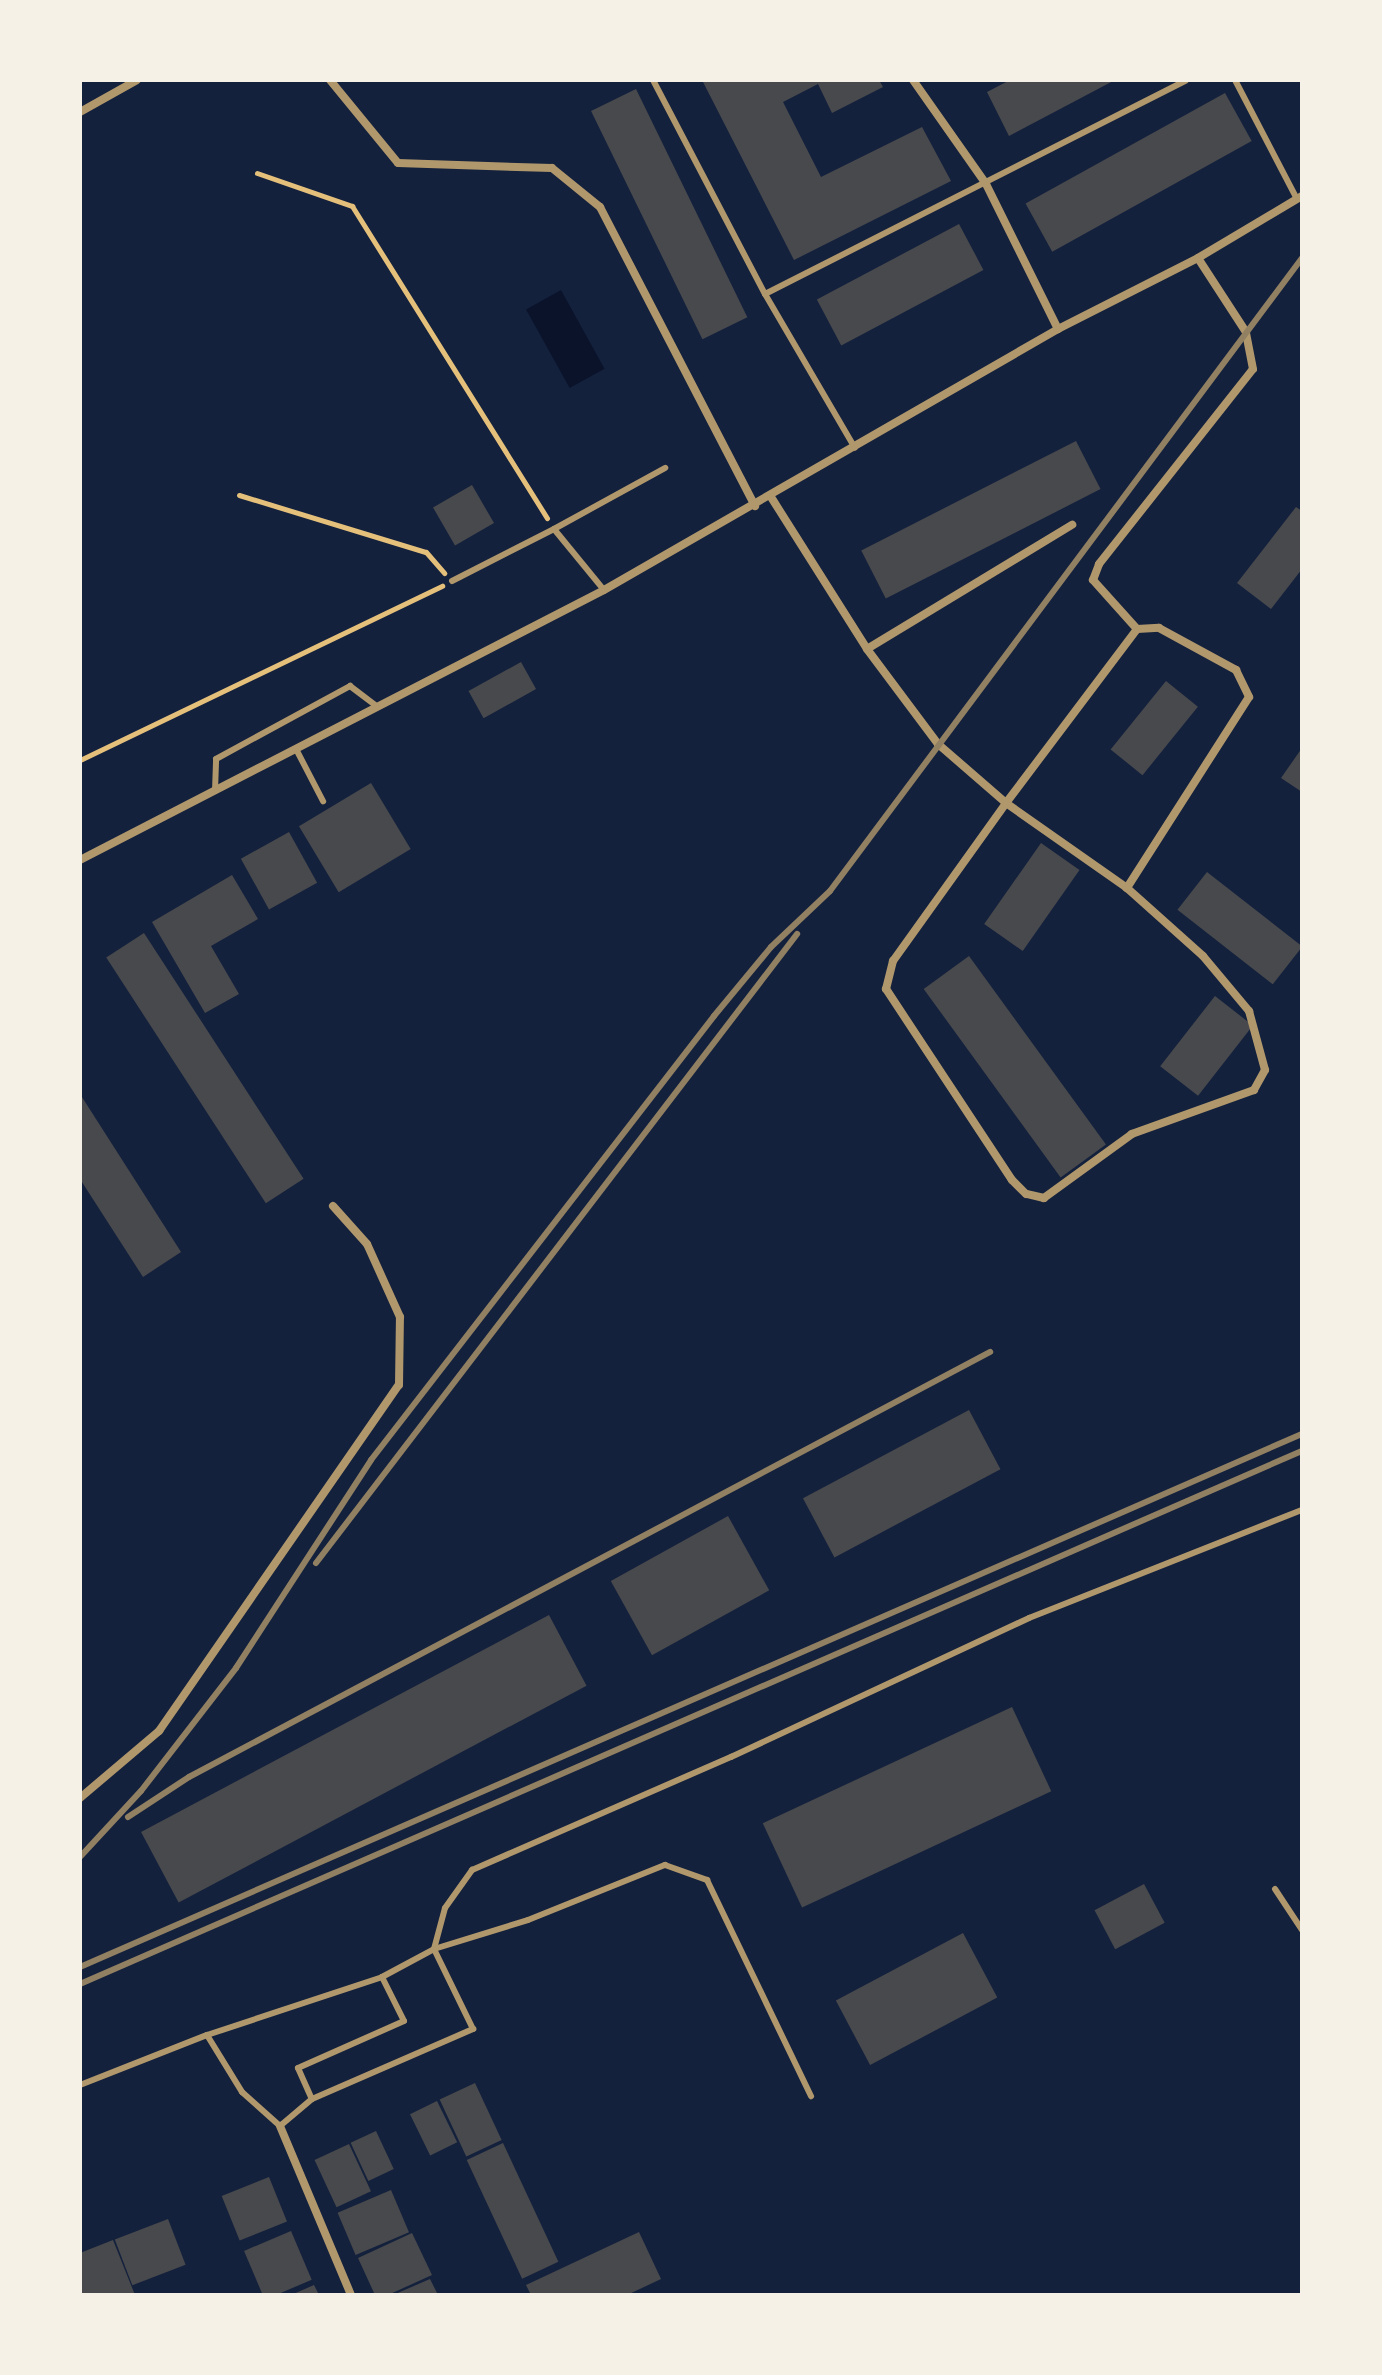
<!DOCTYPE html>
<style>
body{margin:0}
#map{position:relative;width:1382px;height:2375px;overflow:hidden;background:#14213d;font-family:Inter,sans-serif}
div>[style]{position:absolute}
.water>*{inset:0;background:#0b132b;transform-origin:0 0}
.building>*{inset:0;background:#48494c;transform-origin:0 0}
.path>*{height:5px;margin:-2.5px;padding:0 2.5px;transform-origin:2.5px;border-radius:2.5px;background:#e5c07b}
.service>*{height:6px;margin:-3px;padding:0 3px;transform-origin:3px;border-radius:3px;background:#b1986c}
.minor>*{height:8px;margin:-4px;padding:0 4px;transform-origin:4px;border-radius:4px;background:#b1986c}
.rail>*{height:6px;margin:-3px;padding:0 3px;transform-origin:3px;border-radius:3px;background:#918062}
span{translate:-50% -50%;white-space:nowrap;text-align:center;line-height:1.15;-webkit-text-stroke:8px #f6f1e7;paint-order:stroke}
.frame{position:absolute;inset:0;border:82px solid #f6f1e7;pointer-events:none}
</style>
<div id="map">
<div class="water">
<div style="left:561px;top:290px;width:90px;height:40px;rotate:61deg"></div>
</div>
<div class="building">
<div style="clip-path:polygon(702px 80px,879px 80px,883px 87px,832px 113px,818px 84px,783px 102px,821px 177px,922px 127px,951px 181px,794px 260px)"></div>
<div style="clip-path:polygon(1010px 80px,1115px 80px,1009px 136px,987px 92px)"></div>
<div style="left:636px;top:89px;width:254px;height:50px;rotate:64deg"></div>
<div style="left:1225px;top:93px;width:55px;height:228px;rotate:61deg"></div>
<div style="left:959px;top:224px;width:52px;height:161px;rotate:62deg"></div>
<div style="left:1076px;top:441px;width:54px;height:241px;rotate:63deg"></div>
<div style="left:472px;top:485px;width:44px;height:45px;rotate:60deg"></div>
<div style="clip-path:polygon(1296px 507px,1302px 511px,1302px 569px,1271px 609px,1237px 583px)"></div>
<div style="left:521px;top:662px;width:31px;height:60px;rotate:61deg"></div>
<div style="left:1166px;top:681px;width:41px;height:88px;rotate:39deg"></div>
<div style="clip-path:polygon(1302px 748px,1302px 792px,1281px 778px)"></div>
<div style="left:371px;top:783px;width:77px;height:84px;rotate:59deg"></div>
<div style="left:289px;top:832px;width:58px;height:55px;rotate:61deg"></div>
<div style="left:1041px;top:843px;width:47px;height:99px;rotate:35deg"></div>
<div style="left:1207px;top:872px;width:121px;height:48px;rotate:38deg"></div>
<div style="clip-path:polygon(232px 875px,258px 919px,211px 946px,239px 994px,205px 1013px,152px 922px)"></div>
<div style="left:144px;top:933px;width:293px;height:45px;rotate:57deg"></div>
<div style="left:969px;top:956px;width:233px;height:56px;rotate:54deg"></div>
<div style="left:1215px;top:996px;width:48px;height:89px;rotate:38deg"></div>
<div style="clip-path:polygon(80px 1094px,181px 1252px,143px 1277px,80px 1179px)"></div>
<div style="left:969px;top:1410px;width:67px;height:188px;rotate:62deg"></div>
<div style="left:728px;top:1516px;width:85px;height:134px;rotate:61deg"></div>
<div style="left:549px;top:1615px;width:80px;height:462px;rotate:62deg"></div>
<div style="left:1012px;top:1707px;width:93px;height:275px;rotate:65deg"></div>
<div style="left:1144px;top:1884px;width:44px;height:56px;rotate:62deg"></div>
<div style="left:963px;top:1933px;width:73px;height:144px;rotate:62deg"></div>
<div style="left:475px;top:2083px;width:63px;height:39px;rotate:65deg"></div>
<div style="left:437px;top:2101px;width:46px;height:30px;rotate:64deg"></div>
<div style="left:376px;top:2131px;width:42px;height:28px;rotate:65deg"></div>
<div style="left:503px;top:2143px;width:131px;height:40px;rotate:65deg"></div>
<div style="left:349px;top:2144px;width:52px;height:38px;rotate:65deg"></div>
<div style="left:269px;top:2177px;width:48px;height:51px;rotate:68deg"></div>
<div style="left:391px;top:2190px;width:46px;height:58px;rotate:67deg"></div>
<div style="left:168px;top:2219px;width:49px;height:57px;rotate:69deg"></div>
<div style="left:291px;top:2231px;width:53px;height:51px;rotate:67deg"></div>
<div style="clip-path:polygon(639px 2232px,661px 2279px,627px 2295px,531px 2295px,526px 2285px)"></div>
<div style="clip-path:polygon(412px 2233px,432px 2275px,388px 2295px,375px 2295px,358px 2258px)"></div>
<div style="clip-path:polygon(113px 2240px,135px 2295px,80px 2295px,80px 2253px)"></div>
<div style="clip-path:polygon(430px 2279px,438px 2295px,393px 2295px)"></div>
<div style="clip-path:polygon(314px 2285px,319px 2295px,291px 2295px)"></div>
</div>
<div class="path">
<div style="left:257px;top:173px;width:101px;rotate:19.2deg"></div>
<div style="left:352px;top:206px;width:368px;rotate:58deg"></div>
<div style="left:239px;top:495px;width:195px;rotate:17deg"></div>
<div style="left:426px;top:552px;width:28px;rotate:49deg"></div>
<div style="left:80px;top:760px;width:402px;rotate:-25.7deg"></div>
</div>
<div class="service">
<div style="left:653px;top:80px;width:242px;rotate:62.4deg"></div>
<div style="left:765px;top:294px;width:178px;rotate:59.7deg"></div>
<div style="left:1235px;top:80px;width:134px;rotate:62.5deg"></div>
<div style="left:765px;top:294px;width:472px;rotate:-26.9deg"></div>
<div style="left:554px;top:529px;width:127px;rotate:-28.8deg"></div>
<div style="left:452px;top:581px;width:114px;rotate:-27deg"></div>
<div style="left:554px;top:529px;width:79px;rotate:50.7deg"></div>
<div style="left:296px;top:749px;width:59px;rotate:62.6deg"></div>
<div style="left:215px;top:791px;width:32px;rotate:-88deg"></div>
<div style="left:216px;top:759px;width:153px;rotate:-28.6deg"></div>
<div style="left:350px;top:686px;width:35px;rotate:37deg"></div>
<div style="left:1275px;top:1889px;width:49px;rotate:56.6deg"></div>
<div style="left:382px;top:1977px;width:49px;rotate:63.4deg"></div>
<div style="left:404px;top:2021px;width:116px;rotate:156.1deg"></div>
<div style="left:298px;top:2068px;width:34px;rotate:66deg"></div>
<div style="left:312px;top:2099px;width:176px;rotate:-23.5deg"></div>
<div style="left:473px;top:2029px;width:89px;rotate:-116deg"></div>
<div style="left:434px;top:1949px;width:42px;rotate:-75deg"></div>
<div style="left:445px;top:1908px;width:47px;rotate:-54.6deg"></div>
<div style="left:472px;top:1870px;width:283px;rotate:-23.6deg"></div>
<div style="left:731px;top:1757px;width:329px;rotate:-25deg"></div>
<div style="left:1029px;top:1618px;width:294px;rotate:-21.6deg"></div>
<div style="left:207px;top:2035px;width:67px;rotate:58.4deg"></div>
<div style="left:242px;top:2092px;width:51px;rotate:41.8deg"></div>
<div style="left:280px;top:2126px;width:42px;rotate:-40.2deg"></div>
<div style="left:80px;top:2085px;width:136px;rotate:-21.5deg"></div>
<div style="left:207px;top:2035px;width:184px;rotate:-18.3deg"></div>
<div style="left:382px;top:1977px;width:59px;rotate:-28.3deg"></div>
<div style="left:434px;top:1949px;width:98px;rotate:-17.1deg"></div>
<div style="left:528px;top:1920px;width:148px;rotate:-21.9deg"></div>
<div style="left:665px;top:1865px;width:45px;rotate:19.7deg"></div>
<div style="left:707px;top:1880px;width:240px;rotate:64.3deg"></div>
</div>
<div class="minor">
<div style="left:330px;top:80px;width:107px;rotate:50.7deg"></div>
<div style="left:398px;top:163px;width:154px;rotate:1.9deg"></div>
<div style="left:552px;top:168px;width:62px;rotate:39.1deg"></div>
<div style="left:600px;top:207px;width:337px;rotate:62.6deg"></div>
<div style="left:913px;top:80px;width:127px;rotate:54.9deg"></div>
<div style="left:986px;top:184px;width:162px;rotate:63.6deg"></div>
<div style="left:80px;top:112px;width:65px;rotate:-29.3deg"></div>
<div style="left:771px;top:497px;width:180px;rotate:57.7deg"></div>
<div style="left:867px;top:649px;width:119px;rotate:53.2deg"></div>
<div style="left:938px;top:744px;width:90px;rotate:40.9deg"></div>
<div style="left:1006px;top:803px;width:218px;rotate:-53deg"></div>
<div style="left:1137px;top:629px;width:22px;rotate:-3deg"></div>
<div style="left:1159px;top:628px;width:88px;rotate:28.6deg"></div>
<div style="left:1236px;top:670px;width:30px;rotate:64deg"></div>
<div style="left:1249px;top:697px;width:227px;rotate:122.6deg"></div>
<div style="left:1137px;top:629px;width:66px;rotate:-131.9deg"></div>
<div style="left:1093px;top:580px;width:17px;rotate:-69deg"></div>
<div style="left:1099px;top:564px;width:248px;rotate:-51.7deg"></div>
<div style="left:1253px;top:369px;width:38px;rotate:-101deg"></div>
<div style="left:1246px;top:332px;width:88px;rotate:-123deg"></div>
<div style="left:867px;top:649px;width:240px;rotate:-31.2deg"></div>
<div style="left:1006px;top:803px;width:148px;rotate:35.1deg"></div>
<div style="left:1127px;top:888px;width:102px;rotate:41.8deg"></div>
<div style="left:1203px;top:956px;width:72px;rotate:50.1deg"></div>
<div style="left:1249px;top:1011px;width:61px;rotate:74.8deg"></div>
<div style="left:1265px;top:1070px;width:23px;rotate:119deg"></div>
<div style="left:1254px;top:1090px;width:130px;rotate:160.2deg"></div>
<div style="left:1132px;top:1134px;width:109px;rotate:144deg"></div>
<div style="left:1044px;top:1198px;width:18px;rotate:-167deg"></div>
<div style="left:1026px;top:1194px;width:20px;rotate:-135deg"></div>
<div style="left:1012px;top:1180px;width:229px;rotate:-123.4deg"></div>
<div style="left:886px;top:989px;width:29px;rotate:-76deg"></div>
<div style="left:893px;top:961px;width:194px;rotate:-54.4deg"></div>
<div style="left:80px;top:860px;width:589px;rotate:-27.26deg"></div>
<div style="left:604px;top:590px;width:524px;rotate:-29.89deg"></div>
<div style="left:1058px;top:329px;width:157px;rotate:-26.9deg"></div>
<div style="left:1198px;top:258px;width:121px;rotate:-30.8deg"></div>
<div style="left:80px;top:1798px;width:104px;rotate:-40.3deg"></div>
<div style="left:159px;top:1731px;width:421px;rotate:-55.3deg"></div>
<div style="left:399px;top:1385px;width:68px;rotate:-89.2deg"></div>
<div style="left:400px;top:1317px;width:80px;rotate:-114.3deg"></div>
<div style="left:367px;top:1244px;width:51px;rotate:-131.8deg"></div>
<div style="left:280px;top:2126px;width:183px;rotate:67.2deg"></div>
</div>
<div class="rail">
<div style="left:316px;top:1563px;width:792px;rotate:-52.59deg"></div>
<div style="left:128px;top:1817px;width:73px;rotate:-33.3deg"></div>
<div style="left:189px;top:1777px;width:907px;rotate:-27.95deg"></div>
<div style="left:80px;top:1857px;width:90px;rotate:-47.3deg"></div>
<div style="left:141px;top:1791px;width:155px;rotate:-52.3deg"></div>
<div style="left:236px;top:1668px;width:248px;rotate:-57deg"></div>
<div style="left:371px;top:1460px;width:561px;rotate:-52.31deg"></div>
<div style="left:714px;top:1016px;width:89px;rotate:-50.4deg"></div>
<div style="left:771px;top:947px;width:81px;rotate:-43.5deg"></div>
<div style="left:830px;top:891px;width:790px;rotate:-53.29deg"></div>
<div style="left:80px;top:1967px;width:1333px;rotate:-23.57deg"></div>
<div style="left:80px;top:1984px;width:1333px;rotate:-23.57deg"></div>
</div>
<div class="frame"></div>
</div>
